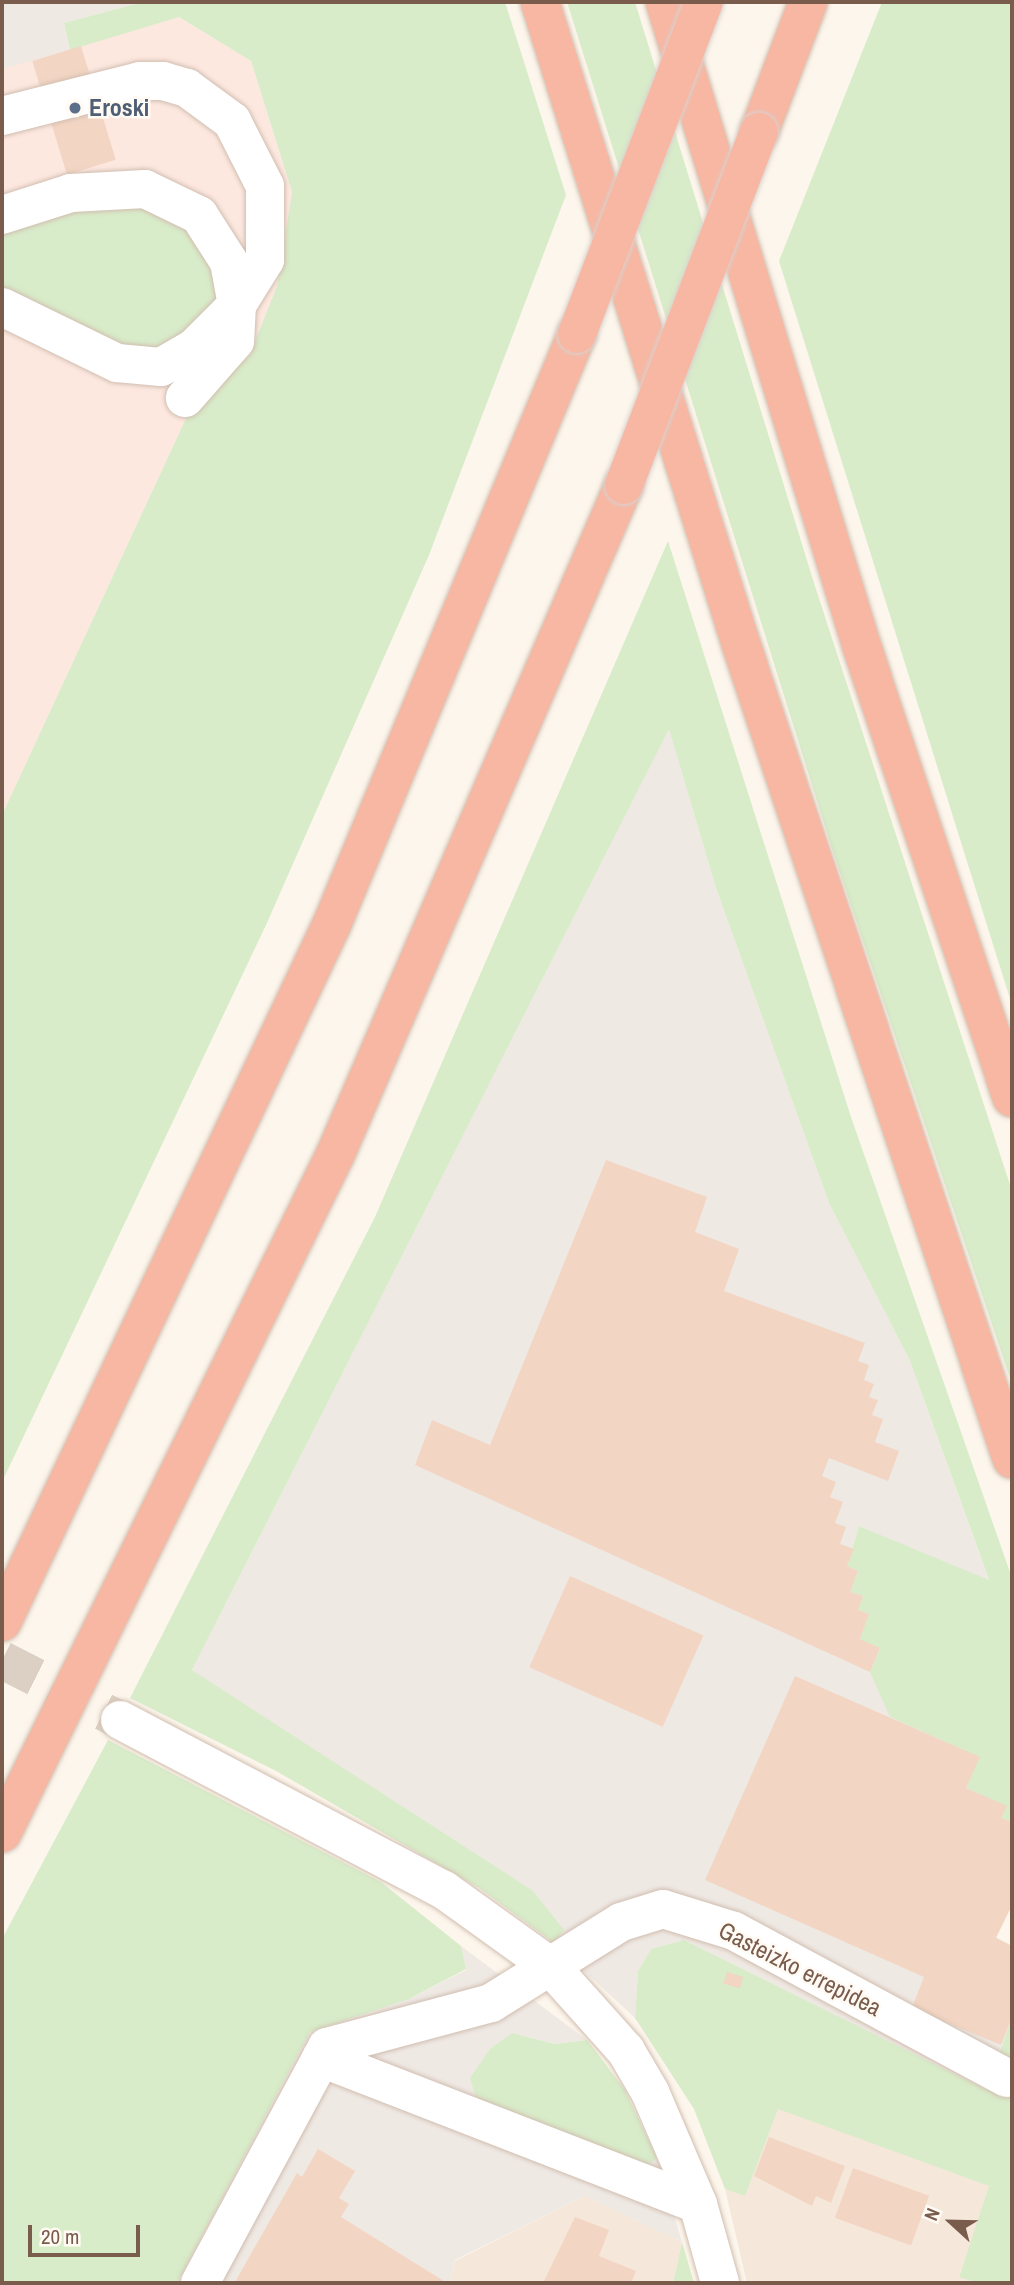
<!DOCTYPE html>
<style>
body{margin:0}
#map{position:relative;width:1014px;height:2285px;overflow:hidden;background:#fdf6ec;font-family:"Archivo Narrow",sans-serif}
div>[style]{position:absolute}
.residential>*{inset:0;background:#f5e8da}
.commercial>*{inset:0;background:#fde8e0}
.industrial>*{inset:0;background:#efe9e4}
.green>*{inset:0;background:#d8ecc9}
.building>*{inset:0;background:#f3d5c3;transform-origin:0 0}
.minor-tunnel>*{height:38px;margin-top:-19px;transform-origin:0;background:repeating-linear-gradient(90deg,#dcd0c4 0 38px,transparent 0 57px)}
.roads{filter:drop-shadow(0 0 2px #d1beb0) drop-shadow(0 0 2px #d1beb0)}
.minor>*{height:38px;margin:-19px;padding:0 19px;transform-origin:19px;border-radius:19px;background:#fff}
.highway>*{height:38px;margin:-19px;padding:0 19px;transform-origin:19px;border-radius:19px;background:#f7b7a3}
.bridges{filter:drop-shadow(0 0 2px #dad1cd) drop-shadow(0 0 2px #dad1cd)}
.highway-bridge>*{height:38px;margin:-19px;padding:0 19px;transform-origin:19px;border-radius:19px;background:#f7b7a3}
.dots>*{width:19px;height:19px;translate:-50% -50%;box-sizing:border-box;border:4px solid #fffaf3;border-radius:50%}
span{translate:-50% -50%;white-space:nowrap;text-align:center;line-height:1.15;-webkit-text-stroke:5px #fffaf3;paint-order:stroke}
.service-label{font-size:24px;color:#4e5e75;font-weight:700}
.left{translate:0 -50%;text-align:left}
.street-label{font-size:24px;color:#7a5c4d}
.frame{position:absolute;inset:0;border:4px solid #7a5c4d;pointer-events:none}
.north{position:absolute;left:916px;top:2187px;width:70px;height:70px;-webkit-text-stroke:5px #fffaf3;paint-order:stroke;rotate:292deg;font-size:19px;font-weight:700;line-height:28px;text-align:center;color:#7a5c4d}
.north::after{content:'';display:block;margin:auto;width:24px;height:32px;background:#7a5c4d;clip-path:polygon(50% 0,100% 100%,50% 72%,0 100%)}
.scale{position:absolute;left:28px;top:2225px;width:112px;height:32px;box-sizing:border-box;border:4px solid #7a5c4d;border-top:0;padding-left:9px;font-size:21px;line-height:24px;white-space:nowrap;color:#7a5c4d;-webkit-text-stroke:5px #fffaf3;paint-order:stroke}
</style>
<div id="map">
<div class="residential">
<div style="clip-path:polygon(777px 2108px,990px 2186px,959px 2276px,978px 2283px,747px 2283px,725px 2189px,745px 2195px)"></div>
<div style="clip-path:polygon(585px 2196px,682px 2242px,673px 2283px,449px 2283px,455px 2261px)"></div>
</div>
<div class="commercial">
<div style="clip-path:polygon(179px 17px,251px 61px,292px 192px,277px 286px,249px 356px,189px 412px,2px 815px,2px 69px)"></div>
</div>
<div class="industrial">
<div style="clip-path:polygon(2px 2px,143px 2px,64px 23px,70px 50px,2px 69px)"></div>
<div style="clip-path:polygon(669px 728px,716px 888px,829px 1203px,910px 1361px,989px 1581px,859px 1526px,847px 1566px,858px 1571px,880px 1648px,980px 1757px,1007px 1806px,1002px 1817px,1012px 1822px,1012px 1905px,996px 1937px,1012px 1946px,1012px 2017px,988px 2091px,684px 1940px,651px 1949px,638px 1971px,635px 2018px,554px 1943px,192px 1670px)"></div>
<div style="clip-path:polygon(461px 1946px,587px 2040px,555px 2044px,512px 2033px,649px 2165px,657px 2158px,682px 2242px,585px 2196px,455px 2260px,449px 2283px,177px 2283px,310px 2032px,409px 1999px,466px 1970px)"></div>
</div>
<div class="green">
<div style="clip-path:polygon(143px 2px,505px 2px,566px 195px,429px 555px,266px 925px,2px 1482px,2px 815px,189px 412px,249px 356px,277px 286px,292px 192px,251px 61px,179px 17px,70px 50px,64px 23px)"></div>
<div style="clip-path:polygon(567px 2px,635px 2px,814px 583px,1012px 1191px,1012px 1384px,832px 849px)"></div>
<div style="clip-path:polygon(882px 2px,1012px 2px,1012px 1005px,779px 261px)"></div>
<div style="clip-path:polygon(119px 197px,191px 218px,222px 287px,214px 312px,194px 336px,137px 355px,2px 298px,2px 225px)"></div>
<div style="clip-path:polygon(668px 541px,851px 1117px,1012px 1578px,1012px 1822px,1001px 1818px,1006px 1806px,966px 1788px,979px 1757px,890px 1717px,870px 1672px,880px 1649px,860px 1639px,869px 1614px,858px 1610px,863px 1596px,850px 1592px,858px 1571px,847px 1566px,859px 1526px,989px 1580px,910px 1361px,829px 1203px,716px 888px,669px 729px,192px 1670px,533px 1891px,564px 1930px,554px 1943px,479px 1888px,276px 1771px,130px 1698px,375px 1217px)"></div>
<div style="clip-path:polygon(108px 1740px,381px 1882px,461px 1946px,466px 1969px,409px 1999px,310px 2032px,177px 2283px,2px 2283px,2px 1939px)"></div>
<div style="clip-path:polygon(684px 1940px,987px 2090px,1012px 2017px,1012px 2283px,978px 2283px,959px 2277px,989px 2186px,778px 2109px,745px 2196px,725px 2189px,694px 2109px,635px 2018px,638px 1971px,651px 1949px)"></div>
<div style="clip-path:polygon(512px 2033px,555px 2044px,587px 2040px,625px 2090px,657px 2158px,649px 2165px,477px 2101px,470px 2078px,490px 2049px)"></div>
<div style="clip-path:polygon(682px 2242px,694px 2283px,673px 2283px)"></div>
</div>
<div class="building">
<div style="left:81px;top:46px;width:119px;height:51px;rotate:73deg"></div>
<div style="clip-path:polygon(606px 1160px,707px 1197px,695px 1232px,739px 1249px,724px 1291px,865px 1343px,858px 1361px,869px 1365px,864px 1380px,874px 1384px,869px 1397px,878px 1400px,872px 1415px,883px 1419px,875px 1442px,899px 1451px,888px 1481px,829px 1458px,822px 1476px,836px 1482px,830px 1497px,843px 1502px,835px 1523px,846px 1527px,840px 1544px,854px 1549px,847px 1566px,858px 1571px,850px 1592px,863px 1596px,858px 1610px,869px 1614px,860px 1639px,880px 1648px,870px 1672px,415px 1465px,432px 1420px,490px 1445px)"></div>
<div style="left:570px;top:1576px;width:146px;height:100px;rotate:24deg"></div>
<div style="clip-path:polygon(795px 1676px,980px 1757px,966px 1788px,1007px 1806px,1001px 1818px,1012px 1822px,1012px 1905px,996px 1938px,1012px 1946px,1012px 2017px,1001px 2045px,912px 2008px,924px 1977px,705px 1880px)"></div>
<div style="left:727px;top:1972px;width:17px;height:12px;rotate:17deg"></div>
<div style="clip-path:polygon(769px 2137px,845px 2166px,831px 2203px,816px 2196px,812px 2206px,754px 2176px)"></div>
<div style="clip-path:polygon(318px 2149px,355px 2171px,339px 2198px,349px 2204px,341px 2217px,447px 2283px,235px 2282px,297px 2173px,302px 2177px)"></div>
<div style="left:853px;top:2168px;width:81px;height:53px;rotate:20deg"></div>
<div style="clip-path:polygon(575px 2217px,609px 2230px,599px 2256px,636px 2271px,631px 2283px,543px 2283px)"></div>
</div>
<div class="minor-tunnel">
<div style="left:2px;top:1660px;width:132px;rotate:27deg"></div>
</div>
<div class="roads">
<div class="minor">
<div style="left:2px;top:116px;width:142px;rotate:-14.2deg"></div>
<div style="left:140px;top:81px;width:23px"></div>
<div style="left:163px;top:81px;width:25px;rotate:16deg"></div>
<div style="left:187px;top:88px;width:56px;rotate:36.3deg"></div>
<div style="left:232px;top:121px;width:73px;rotate:63.1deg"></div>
<div style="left:265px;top:186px;width:74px;rotate:90deg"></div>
<div style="left:265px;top:260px;width:53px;rotate:121.9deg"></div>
<div style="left:237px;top:305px;width:61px;rotate:135deg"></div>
<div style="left:194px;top:348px;width:38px;rotate:150deg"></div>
<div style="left:161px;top:367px;width:44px;rotate:-174.8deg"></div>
<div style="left:117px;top:363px;width:128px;rotate:-154deg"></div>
<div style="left:2px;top:215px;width:72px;rotate:-17.7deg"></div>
<div style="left:71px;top:193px;width:74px;rotate:-3.1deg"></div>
<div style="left:145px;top:189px;width:60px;rotate:25.7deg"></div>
<div style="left:199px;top:215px;width:56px;rotate:57.4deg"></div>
<div style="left:229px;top:262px;width:44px;rotate:79.5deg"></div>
<div style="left:237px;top:305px;width:36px;rotate:93deg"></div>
<div style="left:235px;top:341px;width:76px;rotate:131.3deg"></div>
<div style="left:120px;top:1720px;width:366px;rotate:27.7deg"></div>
<div style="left:444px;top:1890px;width:132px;rotate:35.7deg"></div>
<div style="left:551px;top:1967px;width:113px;rotate:48.2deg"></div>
<div style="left:626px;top:2051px;width:48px;rotate:59.7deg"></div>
<div style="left:650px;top:2092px;width:122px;rotate:66.8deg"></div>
<div style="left:698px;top:2204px;width:82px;rotate:74.4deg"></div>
<div style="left:321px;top:2058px;width:404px;rotate:21.2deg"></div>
<div style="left:200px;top:2283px;width:268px;rotate:-61.7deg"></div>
<div style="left:327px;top:2047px;width:170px;rotate:-15deg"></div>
<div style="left:491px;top:2003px;width:153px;rotate:-31.9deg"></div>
<div style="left:621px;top:1922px;width:44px;rotate:-17.2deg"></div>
<div style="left:663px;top:1909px;width:74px;rotate:17.2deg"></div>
<div style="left:734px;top:1931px;width:310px;rotate:28.3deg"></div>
</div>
<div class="highway">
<div style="left:540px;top:2px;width:673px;rotate:72.62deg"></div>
<div style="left:741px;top:644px;width:859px;rotate:71.61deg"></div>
<div style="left:665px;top:2px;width:674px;rotate:73.02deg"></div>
<div style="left:862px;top:647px;width:475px;rotate:71.6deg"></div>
<div style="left:759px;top:132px;width:139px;rotate:-69.3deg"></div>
<div style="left:2px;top:1622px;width:772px;rotate:-64.7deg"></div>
<div style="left:332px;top:924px;width:639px;rotate:-67.45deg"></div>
<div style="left:2px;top:1833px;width:758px;rotate:-63.84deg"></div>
<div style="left:336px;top:1153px;width:727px;rotate:-66.68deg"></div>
</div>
</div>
<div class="bridges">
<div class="highway-bridge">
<div style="left:577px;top:334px;width:355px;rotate:-69.1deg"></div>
<div style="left:624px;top:485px;width:378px;rotate:-69.1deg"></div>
</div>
</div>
<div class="dots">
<div style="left:75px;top:108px;background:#5c6f8a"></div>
</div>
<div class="service-label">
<span class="left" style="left:89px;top:108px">Eroski</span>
</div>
<div class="street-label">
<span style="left:800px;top:1969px;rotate:27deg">Gasteizko errepidea</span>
</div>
<div class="frame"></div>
<div class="north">N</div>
<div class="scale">20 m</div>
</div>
